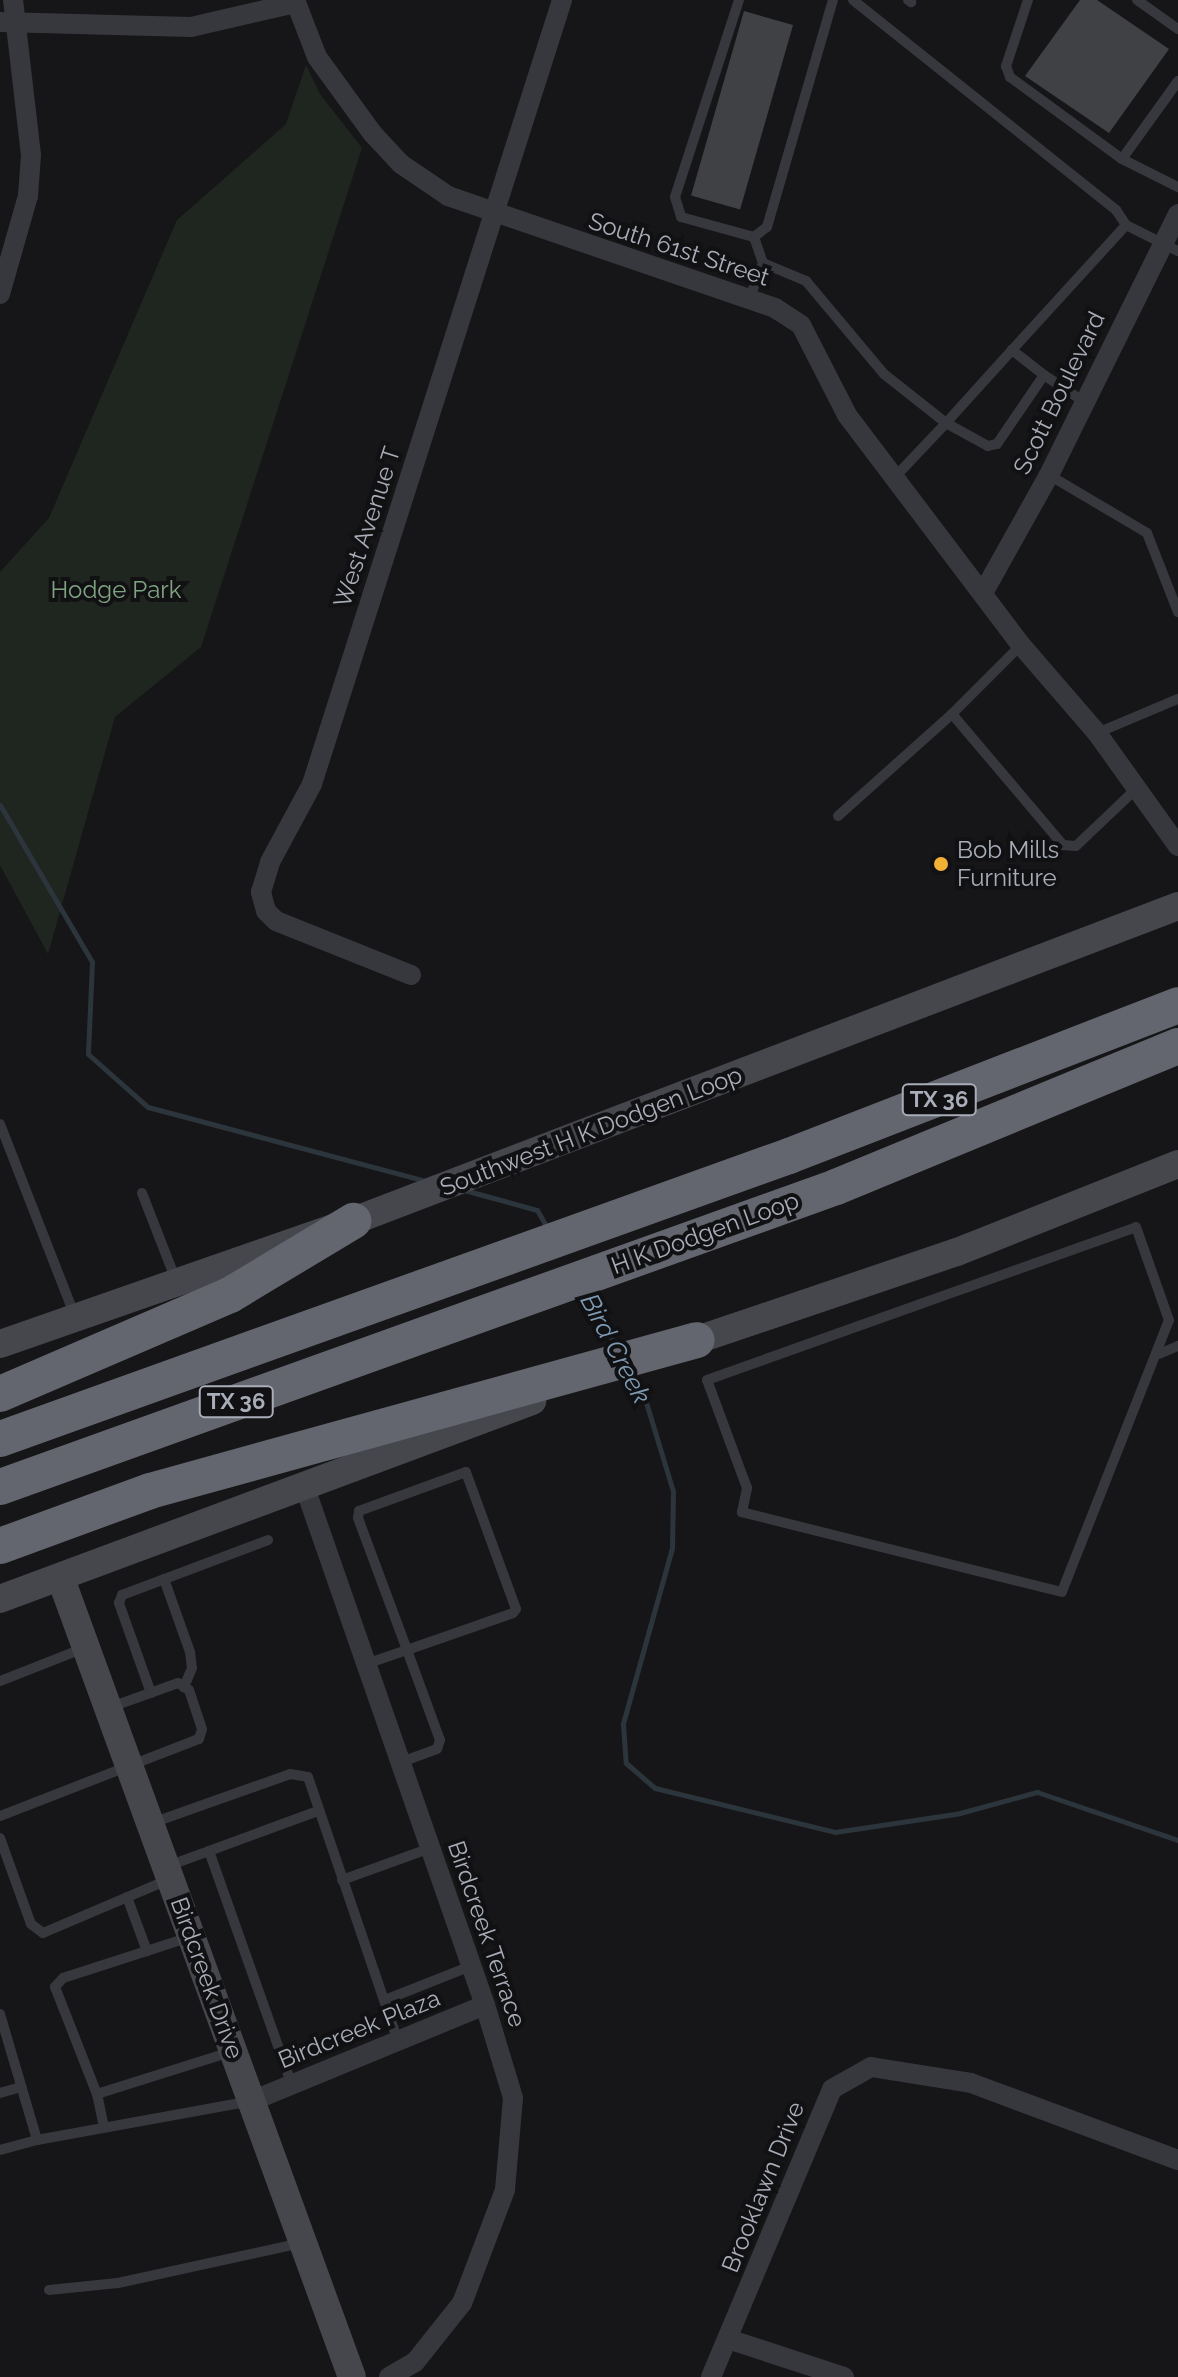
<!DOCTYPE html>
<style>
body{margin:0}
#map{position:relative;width:1178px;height:2377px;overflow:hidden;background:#161618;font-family:Raleway,sans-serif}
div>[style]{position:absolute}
.green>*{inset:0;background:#1e261f}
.stream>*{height:5px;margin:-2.5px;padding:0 2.5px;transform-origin:2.5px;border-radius:2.5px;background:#2c353c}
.building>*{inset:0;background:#404145;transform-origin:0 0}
.lane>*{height:10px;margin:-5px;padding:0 5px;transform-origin:5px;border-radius:5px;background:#37383d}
.street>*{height:20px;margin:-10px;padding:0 10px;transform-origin:10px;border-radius:10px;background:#37383d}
.secondary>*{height:28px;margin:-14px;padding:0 14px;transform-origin:14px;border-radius:14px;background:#45474d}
.highway>*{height:36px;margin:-18px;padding:0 18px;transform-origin:18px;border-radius:18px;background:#63666e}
.dots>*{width:22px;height:22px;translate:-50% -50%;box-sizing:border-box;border:4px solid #111113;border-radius:50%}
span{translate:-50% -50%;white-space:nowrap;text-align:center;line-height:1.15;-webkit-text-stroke:8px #111113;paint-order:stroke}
.shield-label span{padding:2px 6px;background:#111113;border:2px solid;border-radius:6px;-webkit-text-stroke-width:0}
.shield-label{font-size:22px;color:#a8adb8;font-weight:700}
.street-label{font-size:24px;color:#a8adb8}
.park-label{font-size:24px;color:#7fa381}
.poi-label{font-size:24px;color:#a8adb8}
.left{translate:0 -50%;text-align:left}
.water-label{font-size:26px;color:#7f9bb3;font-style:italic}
</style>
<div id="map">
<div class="green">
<div style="clip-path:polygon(306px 65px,320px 94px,362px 148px,201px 647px,115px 717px,48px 954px,0 865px,0 572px,49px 518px,177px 220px,286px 124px)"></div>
</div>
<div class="stream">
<div style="left:0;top:805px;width:182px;rotate:59.6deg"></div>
<div style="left:92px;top:962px;width:92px;rotate:92.5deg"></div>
<div style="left:88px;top:1054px;width:80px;rotate:41.5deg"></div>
<div style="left:148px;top:1107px;width:289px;rotate:14.9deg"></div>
<div style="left:464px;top:1190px;width:76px;rotate:15.3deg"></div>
<div style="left:537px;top:1210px;width:22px;rotate:60deg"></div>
<div style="left:585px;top:1293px;width:66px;rotate:59.9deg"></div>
<div style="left:631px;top:1373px;width:30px;rotate:62deg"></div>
<div style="left:645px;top:1399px;width:96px;rotate:73.1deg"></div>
<div style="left:673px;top:1491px;width:57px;rotate:91deg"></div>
<div style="left:672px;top:1548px;width:183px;rotate:105.6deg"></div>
<div style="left:623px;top:1724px;width:39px;rotate:86deg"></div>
<div style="left:626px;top:1763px;width:38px;rotate:41deg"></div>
<div style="left:655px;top:1788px;width:185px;rotate:13.7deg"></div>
<div style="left:835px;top:1832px;width:126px;rotate:-8.6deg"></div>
<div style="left:960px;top:1813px;width:80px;rotate:-15.3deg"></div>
<div style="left:1037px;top:1792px;width:149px;rotate:18.8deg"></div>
</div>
<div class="building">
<div style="clip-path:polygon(1080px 0,1097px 0,1169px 49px,1109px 133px,1025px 76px)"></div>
<div style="left:744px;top:11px;width:51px;height:192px;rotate:16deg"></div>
</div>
<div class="lane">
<div style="left:739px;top:0;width:207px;rotate:108deg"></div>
<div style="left:675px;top:197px;width:21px;rotate:73deg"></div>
<div style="left:681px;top:217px;width:76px;rotate:15.3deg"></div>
<div style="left:754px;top:237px;width:28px;rotate:71deg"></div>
<div style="left:763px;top:263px;width:39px;rotate:111deg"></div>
<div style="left:853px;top:0;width:337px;rotate:38.6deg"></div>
<div style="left:1116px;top:210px;width:18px;rotate:56deg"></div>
<div style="left:1126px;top:225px;width:58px;rotate:26.6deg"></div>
<div style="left:908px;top:0;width:4px;rotate:34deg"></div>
<div style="left:1028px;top:0;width:70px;rotate:108.4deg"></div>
<div style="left:1006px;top:66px;width:12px;rotate:70deg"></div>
<div style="left:1010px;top:77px;width:139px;rotate:36.2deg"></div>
<div style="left:1122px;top:159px;width:63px;rotate:26.6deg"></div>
<div style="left:1137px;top:0;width:50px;rotate:35.3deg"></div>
<div style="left:1122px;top:159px;width:96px;rotate:-54.3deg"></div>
<div style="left:754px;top:237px;width:16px;rotate:-38deg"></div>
<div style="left:767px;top:227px;width:236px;rotate:-73.8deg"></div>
<div style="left:763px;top:263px;width:47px;rotate:22.7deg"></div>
<div style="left:806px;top:281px;width:121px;rotate:50deg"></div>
<div style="left:884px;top:374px;width:79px;rotate:38.3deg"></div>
<div style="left:946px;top:423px;width:98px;rotate:-47.9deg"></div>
<div style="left:1044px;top:375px;width:41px;rotate:-142deg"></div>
<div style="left:1012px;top:350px;width:169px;rotate:-47.6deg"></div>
<div style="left:1049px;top:475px;width:114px;rotate:30.6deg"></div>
<div style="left:1147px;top:533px;width:85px;rotate:68.6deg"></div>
<div style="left:895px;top:477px;width:74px;rotate:-46.6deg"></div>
<div style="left:946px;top:423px;width:48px;rotate:28.7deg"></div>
<div style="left:988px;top:446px;width:9px;rotate:-13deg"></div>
<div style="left:997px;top:444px;width:83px;rotate:-55.7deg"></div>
<div style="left:1044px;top:375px;width:47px;rotate:33.7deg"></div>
<div style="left:1021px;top:645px;width:98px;rotate:135deg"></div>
<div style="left:952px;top:714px;width:172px;rotate:49.7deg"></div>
<div style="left:1063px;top:845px;width:13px;rotate:4deg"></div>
<div style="left:1076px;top:846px;width:84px;rotate:-43.6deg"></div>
<div style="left:1097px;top:733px;width:88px;rotate:-22.8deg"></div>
<div style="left:838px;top:816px;width:153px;rotate:-41.8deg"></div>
<div style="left:0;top:1124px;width:206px;rotate:68.7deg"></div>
<div style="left:142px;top:1193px;width:93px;rotate:68.7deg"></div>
<div style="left:1136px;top:1227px;width:99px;rotate:70.5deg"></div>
<div style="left:1169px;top:1320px;width:292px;rotate:111.5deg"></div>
<div style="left:1062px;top:1592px;width:330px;rotate:-166deg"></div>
<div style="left:742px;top:1512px;width:25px;rotate:-78deg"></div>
<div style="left:747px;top:1488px;width:115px;rotate:-110.3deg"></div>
<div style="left:707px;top:1380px;width:455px;rotate:-19.6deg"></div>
<div style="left:1159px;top:1354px;width:21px;rotate:-23deg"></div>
<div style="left:164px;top:1579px;width:77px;rotate:70.4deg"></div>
<div style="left:190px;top:1652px;width:16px;rotate:83deg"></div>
<div style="left:192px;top:1668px;width:21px;rotate:113deg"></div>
<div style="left:366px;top:1664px;width:43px;rotate:-18.9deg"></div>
<div style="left:407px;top:1650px;width:112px;rotate:-19.2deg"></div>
<div style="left:513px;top:1613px;width:5px;rotate:-53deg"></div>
<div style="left:516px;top:1609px;width:146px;rotate:-110.1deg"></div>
<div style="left:466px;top:1472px;width:114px;rotate:160deg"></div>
<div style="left:359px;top:1511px;width:7px;rotate:98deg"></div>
<div style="left:358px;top:1518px;width:141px;rotate:69.6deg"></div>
<div style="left:407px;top:1650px;width:96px;rotate:69.9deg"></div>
<div style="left:440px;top:1740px;width:9px;rotate:108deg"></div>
<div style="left:437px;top:1749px;width:38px;rotate:160deg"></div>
<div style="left:0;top:1681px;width:90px;rotate:-21.4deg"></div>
<div style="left:151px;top:1693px;width:96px;rotate:-109.6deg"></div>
<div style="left:119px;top:1603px;width:9px;rotate:-69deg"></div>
<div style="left:122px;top:1595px;width:156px;rotate:-20.6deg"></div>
<div style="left:0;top:1816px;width:213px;rotate:-21.2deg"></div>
<div style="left:199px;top:1739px;width:10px;rotate:-73deg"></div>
<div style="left:202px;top:1729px;width:41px;rotate:-108.4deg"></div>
<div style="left:189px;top:1690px;width:13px;rotate:-148deg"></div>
<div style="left:178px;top:1683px;width:71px;rotate:160.3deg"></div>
<div style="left:152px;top:1823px;width:146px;rotate:-19.5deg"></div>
<div style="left:290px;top:1774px;width:18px;rotate:9deg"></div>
<div style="left:308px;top:1777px;width:279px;rotate:71.2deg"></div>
<div style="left:0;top:1838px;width:91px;rotate:70.2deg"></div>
<div style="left:31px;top:1924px;width:15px;rotate:37deg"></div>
<div style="left:43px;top:1933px;width:135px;rotate:-23.1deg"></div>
<div style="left:209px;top:1851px;width:116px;rotate:-20.2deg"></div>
<div style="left:168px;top:1866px;width:44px;rotate:-20.1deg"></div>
<div style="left:209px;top:1851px;width:248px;rotate:70.5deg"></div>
<div style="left:342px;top:1880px;width:95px;rotate:-19.8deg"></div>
<div style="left:127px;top:1897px;width:58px;rotate:69.7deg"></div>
<div style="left:190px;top:1937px;width:133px;rotate:162.1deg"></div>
<div style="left:63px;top:1978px;width:12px;rotate:132deg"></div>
<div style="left:55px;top:1987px;width:115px;rotate:68.6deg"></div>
<div style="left:97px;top:2094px;width:139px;rotate:-17.5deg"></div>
<div style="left:385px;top:2000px;width:92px;rotate:-21.6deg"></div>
<div style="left:0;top:2014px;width:131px;rotate:73.6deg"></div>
<div style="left:37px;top:2140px;width:38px;rotate:165deg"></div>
<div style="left:0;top:2093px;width:22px;rotate:-16deg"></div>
<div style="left:97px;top:2094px;width:34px;rotate:78deg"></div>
<div style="left:37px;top:2140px;width:218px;rotate:-10.3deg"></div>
<div style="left:49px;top:2290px;width:69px;rotate:-5.8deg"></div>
<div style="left:118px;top:2283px;width:188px;rotate:-12.3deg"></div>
</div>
<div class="street">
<div style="left:295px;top:0;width:61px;rotate:68.9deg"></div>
<div style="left:317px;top:57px;width:95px;rotate:54deg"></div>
<div style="left:373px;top:134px;width:41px;rotate:47deg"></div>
<div style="left:401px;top:164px;width:57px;rotate:34.2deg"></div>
<div style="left:448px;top:196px;width:346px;rotate:18.9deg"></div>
<div style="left:775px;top:308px;width:31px;rotate:33deg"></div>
<div style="left:801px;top:325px;width:101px;rotate:62.9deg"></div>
<div style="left:847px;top:415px;width:288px;rotate:52.9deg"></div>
<div style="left:1021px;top:645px;width:116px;rotate:49.2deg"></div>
<div style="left:1097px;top:733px;width:139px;rotate:54.4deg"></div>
<div style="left:0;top:22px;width:191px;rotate:1.5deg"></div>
<div style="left:191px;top:27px;width:107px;rotate:-13deg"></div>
<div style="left:0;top:294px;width:102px;rotate:-74.1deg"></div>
<div style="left:28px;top:196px;width:41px;rotate:-85.8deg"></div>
<div style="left:31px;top:155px;width:156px;rotate:-96.6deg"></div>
<div style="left:983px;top:593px;width:135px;rotate:-60.8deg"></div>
<div style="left:1049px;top:475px;width:291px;rotate:-63.7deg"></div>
<div style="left:411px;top:975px;width:145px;rotate:-158.2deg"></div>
<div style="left:276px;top:921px;width:14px;rotate:-135deg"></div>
<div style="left:266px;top:911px;width:20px;rotate:-105deg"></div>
<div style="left:261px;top:892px;width:31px;rotate:-73deg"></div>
<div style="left:270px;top:862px;width:89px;rotate:-61.7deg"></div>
<div style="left:312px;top:784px;width:823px;rotate:-72.31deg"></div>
<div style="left:304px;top:1485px;width:551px;rotate:70.81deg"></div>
<div style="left:485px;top:2005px;width:97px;rotate:73.2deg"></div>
<div style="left:513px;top:2098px;width:92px;rotate:95deg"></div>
<div style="left:505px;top:2190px;width:121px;rotate:110.8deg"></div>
<div style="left:462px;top:2303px;width:75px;rotate:128.5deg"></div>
<div style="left:415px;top:2362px;width:30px;rotate:150deg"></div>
<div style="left:252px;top:2101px;width:252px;rotate:-22.4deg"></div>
<div style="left:728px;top:2339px;width:122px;rotate:18.1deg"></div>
<div style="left:711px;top:2377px;width:312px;rotate:-67.2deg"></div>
<div style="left:832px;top:2089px;width:45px;rotate:-29.4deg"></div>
<div style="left:871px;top:2067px;width:101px;rotate:9.1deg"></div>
<div style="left:971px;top:2083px;width:221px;rotate:20.4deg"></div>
</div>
<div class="secondary">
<div style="left:0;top:1344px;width:374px;rotate:-19.2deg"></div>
<div style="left:353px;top:1221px;width:883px;rotate:-20.9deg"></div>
<div style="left:679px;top:1346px;width:293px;rotate:-18.7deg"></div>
<div style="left:957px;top:1252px;width:238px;rotate:-21.7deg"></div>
<div style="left:61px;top:1579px;width:849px;rotate:69.97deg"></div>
<div style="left:0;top:1599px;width:568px;rotate:-20.41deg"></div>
</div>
<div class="highway">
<div style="left:0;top:1394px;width:250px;rotate:-23.3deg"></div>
<div style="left:230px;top:1295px;width:144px;rotate:-31deg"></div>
<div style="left:0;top:1439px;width:838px;rotate:-19.73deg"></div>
<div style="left:789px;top:1156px;width:417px;rotate:-21.2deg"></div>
<div style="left:0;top:1487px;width:888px;rotate:-19.74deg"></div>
<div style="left:836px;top:1187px;width:370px;rotate:-22.4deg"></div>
<div style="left:0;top:1546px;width:160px;rotate:-20.1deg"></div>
<div style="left:150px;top:1491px;width:567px;rotate:-15.43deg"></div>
</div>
<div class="dots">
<div style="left:941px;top:864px;background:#f2b134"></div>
</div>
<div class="shield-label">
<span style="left:939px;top:1100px">TX 36</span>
<span style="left:236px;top:1402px">TX 36</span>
</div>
<div class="street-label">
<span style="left:679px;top:249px;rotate:18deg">South 61st Street</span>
<span style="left:1059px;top:393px;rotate:-64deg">Scott Boulevard</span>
<span style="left:367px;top:527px;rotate:-72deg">West Avenue T</span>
<span style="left:591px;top:1131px;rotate:-21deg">Southwest H K Dodgen Loop</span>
<span style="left:705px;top:1233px;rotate:-20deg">H K Dodgen Loop</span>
<span style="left:487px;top:1934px;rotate:71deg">Birdcreek Terrace</span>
<span style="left:207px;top:1978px;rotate:70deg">Birdcreek Drive</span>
<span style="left:359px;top:2029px;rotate:-22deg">Birdcreek Plaza</span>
<span style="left:763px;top:2187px;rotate:-68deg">Brooklawn Drive</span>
</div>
<div class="park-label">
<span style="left:116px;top:590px">Hodge Park</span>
</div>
<div class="poi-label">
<span class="left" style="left:957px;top:864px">Bob Mills<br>Furniture</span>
</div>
<div class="water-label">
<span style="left:615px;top:1349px;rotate:62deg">Bird Creek</span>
</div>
</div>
